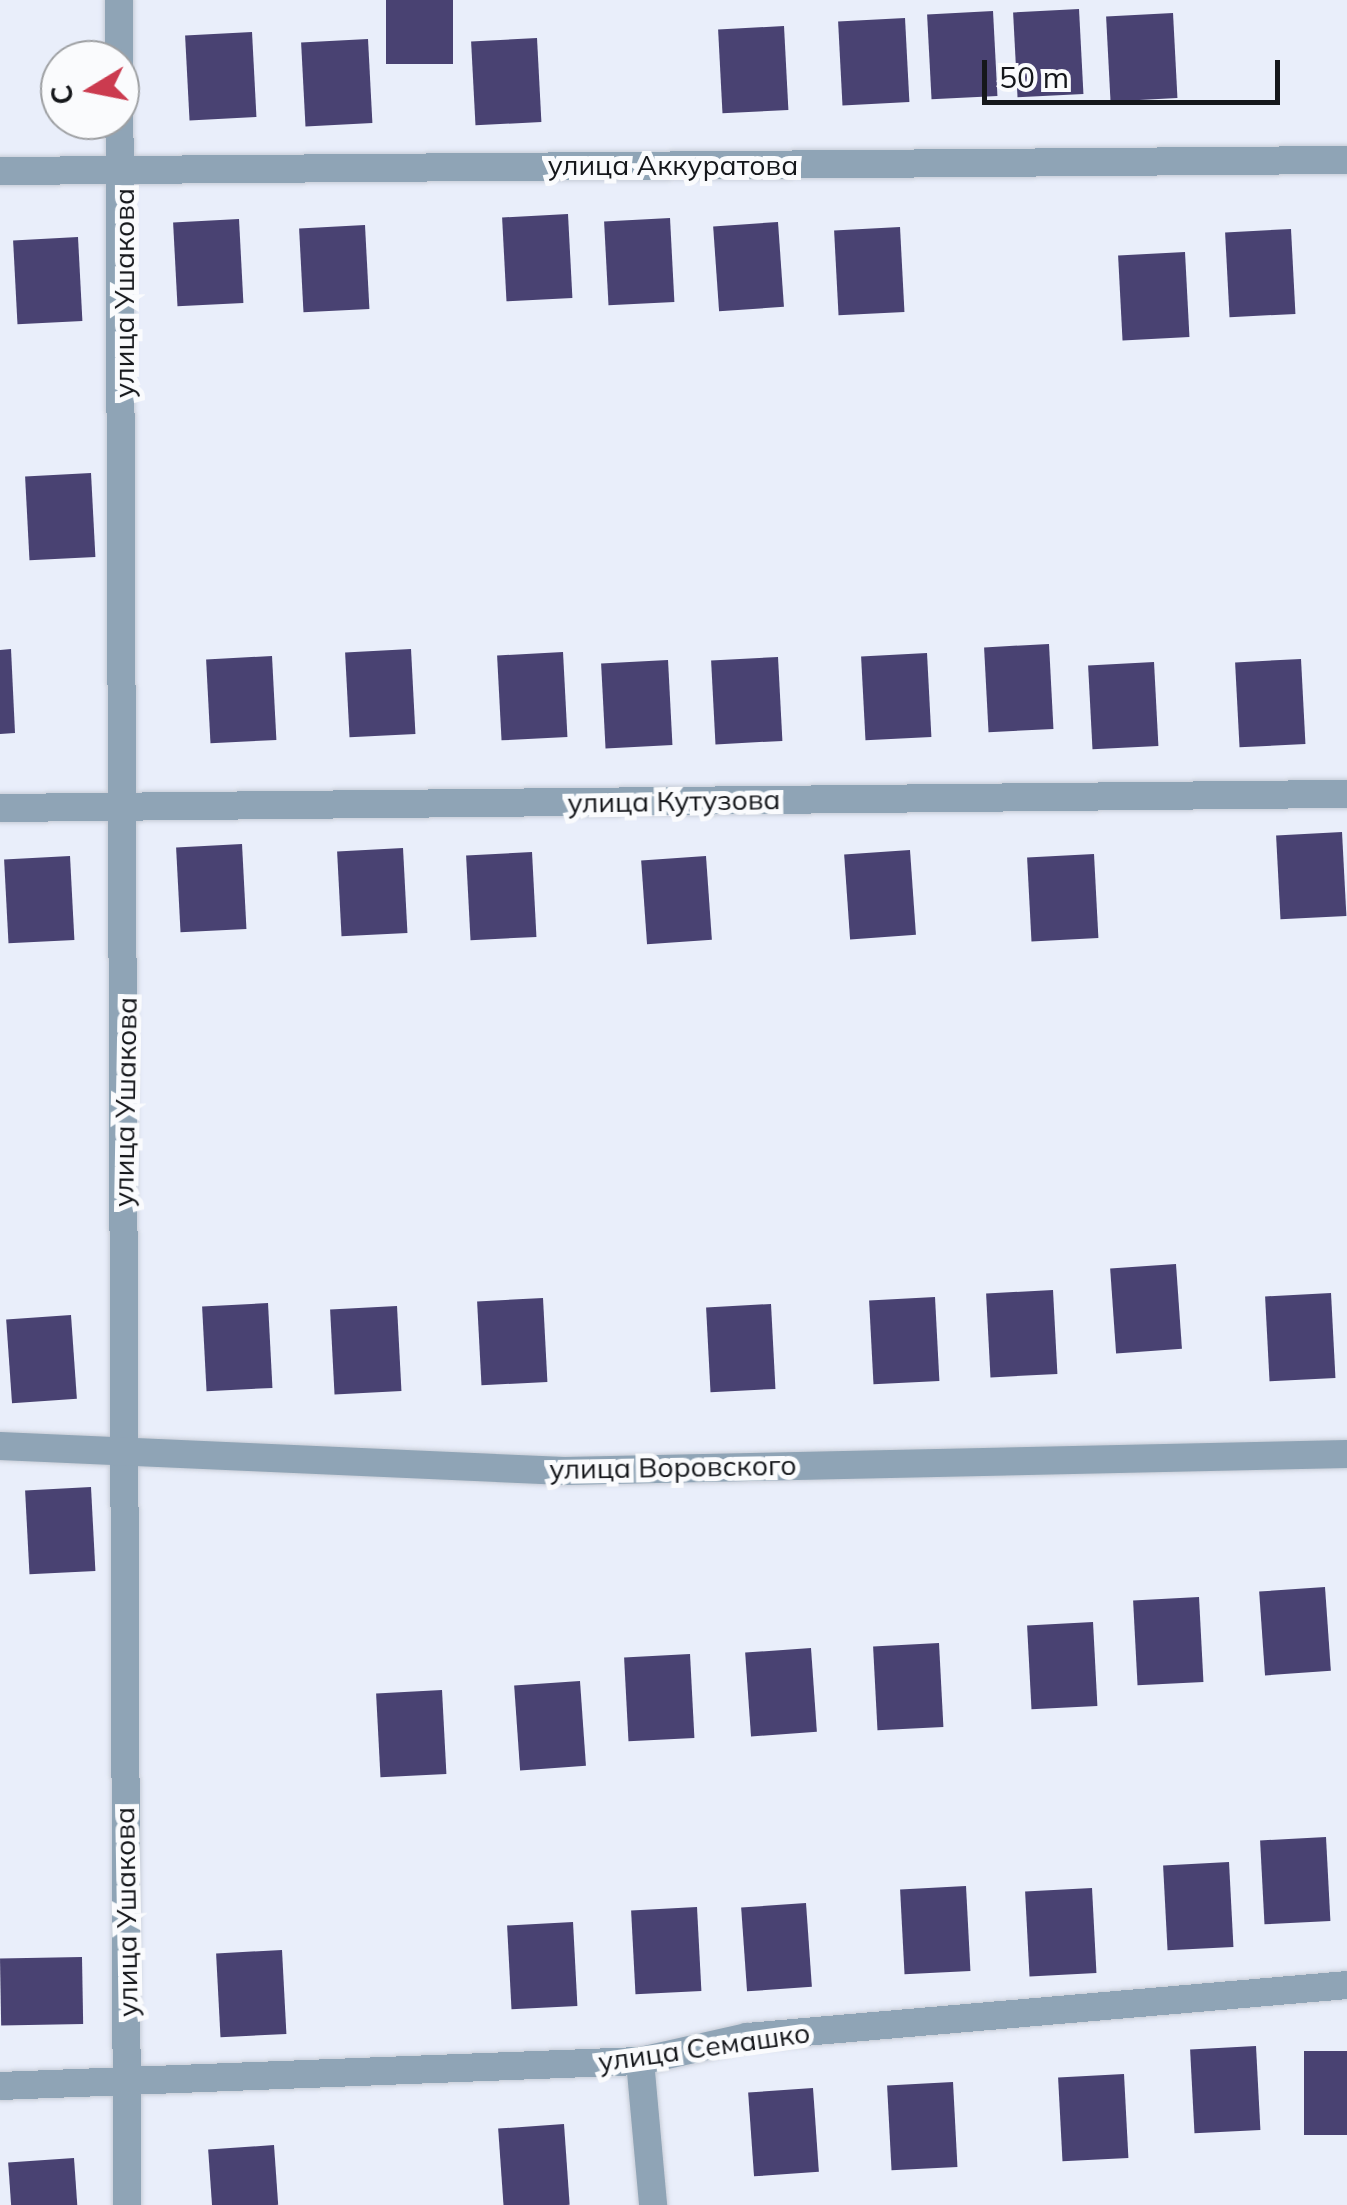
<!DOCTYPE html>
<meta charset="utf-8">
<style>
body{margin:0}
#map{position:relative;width:1347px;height:2205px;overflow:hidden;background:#e9eefa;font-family:Mulish,sans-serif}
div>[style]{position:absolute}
.building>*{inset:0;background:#494272;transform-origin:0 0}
.roads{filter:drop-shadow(0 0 2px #c7ccd6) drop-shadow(0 0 2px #c7ccd6)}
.minor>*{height:28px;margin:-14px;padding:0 14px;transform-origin:14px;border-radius:14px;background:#8fa4b6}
span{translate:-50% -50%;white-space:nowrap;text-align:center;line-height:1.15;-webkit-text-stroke:10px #fafbfd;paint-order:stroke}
.street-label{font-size:28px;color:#15171b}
.north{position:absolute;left:40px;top:40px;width:100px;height:100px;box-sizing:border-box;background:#fafbfd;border:2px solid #9ea0a3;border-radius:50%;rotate:260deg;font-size:28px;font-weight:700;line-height:40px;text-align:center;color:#15171b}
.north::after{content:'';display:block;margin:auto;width:35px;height:45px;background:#cb3b4f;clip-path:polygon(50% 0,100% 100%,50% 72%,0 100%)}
.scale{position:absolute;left:982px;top:60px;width:298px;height:45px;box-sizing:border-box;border:5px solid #15171b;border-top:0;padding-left:12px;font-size:30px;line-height:35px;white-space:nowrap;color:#15171b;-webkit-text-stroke:8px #fafbfd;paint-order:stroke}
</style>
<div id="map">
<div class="building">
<div style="left:386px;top:0;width:67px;height:64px"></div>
<div style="left:1079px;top:9px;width:85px;height:66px;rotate:87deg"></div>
<div style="left:993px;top:11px;width:85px;height:66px;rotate:87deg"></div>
<div style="left:1173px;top:13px;width:85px;height:67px;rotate:87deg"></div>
<div style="left:905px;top:18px;width:84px;height:67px;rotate:87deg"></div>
<div style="left:784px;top:26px;width:84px;height:66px;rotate:87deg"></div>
<div style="left:252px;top:32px;width:85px;height:67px;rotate:87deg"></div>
<div style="left:537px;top:38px;width:84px;height:66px;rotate:87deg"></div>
<div style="left:368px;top:39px;width:84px;height:67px;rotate:87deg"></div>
<div style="left:568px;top:214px;width:84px;height:66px;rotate:87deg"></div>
<div style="left:670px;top:218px;width:84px;height:66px;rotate:87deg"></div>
<div style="left:239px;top:219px;width:84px;height:66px;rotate:87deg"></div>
<div style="left:778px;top:222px;width:85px;height:65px;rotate:86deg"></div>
<div style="left:365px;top:225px;width:84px;height:66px;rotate:87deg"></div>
<div style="left:900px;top:227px;width:85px;height:66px;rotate:87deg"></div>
<div style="left:1291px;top:229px;width:85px;height:66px;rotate:87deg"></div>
<div style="left:78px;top:237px;width:84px;height:65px;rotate:87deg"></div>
<div style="left:1185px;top:252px;width:85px;height:67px;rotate:87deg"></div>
<div style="left:91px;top:473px;width:84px;height:66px;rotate:87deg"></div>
<div style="left:1049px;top:644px;width:85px;height:65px;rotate:87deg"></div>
<div style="clip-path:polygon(11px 649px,15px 733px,0 734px,0 650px)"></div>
<div style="left:411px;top:649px;width:85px;height:66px;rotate:87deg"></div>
<div style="left:563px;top:652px;width:85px;height:66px;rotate:87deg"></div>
<div style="left:927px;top:653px;width:84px;height:66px;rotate:87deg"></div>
<div style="left:272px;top:656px;width:84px;height:66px;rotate:87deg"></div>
<div style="left:778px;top:657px;width:84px;height:67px;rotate:87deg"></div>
<div style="left:1301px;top:659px;width:85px;height:66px;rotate:87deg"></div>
<div style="left:668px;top:660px;width:85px;height:67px;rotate:87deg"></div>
<div style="left:1154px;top:662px;width:84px;height:66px;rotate:87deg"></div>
<div style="left:1342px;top:832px;width:84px;height:66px;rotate:87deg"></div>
<div style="left:242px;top:844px;width:85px;height:66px;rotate:87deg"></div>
<div style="left:403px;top:848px;width:85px;height:66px;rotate:87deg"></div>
<div style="left:910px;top:850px;width:85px;height:66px;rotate:86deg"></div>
<div style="left:532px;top:852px;width:85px;height:66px;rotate:87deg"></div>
<div style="left:1094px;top:854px;width:84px;height:67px;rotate:87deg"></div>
<div style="left:70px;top:856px;width:84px;height:66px;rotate:87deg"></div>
<div style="left:706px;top:856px;width:84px;height:65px;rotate:86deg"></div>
<div style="left:1176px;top:1264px;width:85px;height:66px;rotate:86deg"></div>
<div style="left:1053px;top:1290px;width:84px;height:67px;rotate:87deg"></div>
<div style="left:1331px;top:1293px;width:85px;height:66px;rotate:87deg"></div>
<div style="left:935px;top:1297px;width:84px;height:66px;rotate:87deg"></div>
<div style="left:543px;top:1298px;width:84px;height:66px;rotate:87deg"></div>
<div style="left:268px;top:1303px;width:85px;height:66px;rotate:87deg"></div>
<div style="left:771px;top:1304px;width:85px;height:65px;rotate:87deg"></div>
<div style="left:397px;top:1306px;width:85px;height:67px;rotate:87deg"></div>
<div style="left:71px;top:1315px;width:84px;height:65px;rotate:86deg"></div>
<div style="left:91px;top:1487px;width:84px;height:66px;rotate:87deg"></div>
<div style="left:1325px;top:1587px;width:84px;height:66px;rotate:86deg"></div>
<div style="left:1199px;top:1597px;width:85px;height:66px;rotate:87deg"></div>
<div style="left:1093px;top:1622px;width:84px;height:66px;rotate:87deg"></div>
<div style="left:939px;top:1643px;width:84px;height:66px;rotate:87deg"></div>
<div style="left:811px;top:1648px;width:84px;height:66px;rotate:86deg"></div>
<div style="left:690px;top:1654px;width:84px;height:66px;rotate:87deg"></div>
<div style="left:580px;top:1681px;width:85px;height:66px;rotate:86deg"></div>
<div style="left:442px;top:1690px;width:84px;height:66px;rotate:87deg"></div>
<div style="left:1326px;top:1837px;width:84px;height:66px;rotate:87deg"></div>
<div style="left:1229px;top:1862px;width:85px;height:66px;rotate:87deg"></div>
<div style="left:966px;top:1886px;width:85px;height:66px;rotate:87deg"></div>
<div style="left:1092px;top:1888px;width:85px;height:67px;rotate:87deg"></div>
<div style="left:806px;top:1903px;width:84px;height:65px;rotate:86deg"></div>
<div style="left:697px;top:1907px;width:84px;height:66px;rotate:87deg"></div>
<div style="left:573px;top:1922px;width:84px;height:66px;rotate:87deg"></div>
<div style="left:282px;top:1950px;width:84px;height:66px;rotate:87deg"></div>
<div style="left:82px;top:1957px;width:67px;height:82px;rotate:89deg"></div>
<div style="left:1256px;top:2046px;width:84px;height:66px;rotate:87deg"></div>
<div style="left:1347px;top:2051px;width:84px;height:43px;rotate:90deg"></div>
<div style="left:1124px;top:2074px;width:84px;height:66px;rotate:87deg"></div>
<div style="left:953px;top:2082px;width:85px;height:66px;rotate:87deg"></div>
<div style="left:813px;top:2088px;width:84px;height:65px;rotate:86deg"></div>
<div style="left:564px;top:2124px;width:81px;height:66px;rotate:86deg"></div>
<div style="left:274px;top:2145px;width:60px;height:66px;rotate:86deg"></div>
<div style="left:74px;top:2158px;width:47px;height:66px;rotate:86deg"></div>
</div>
<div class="roads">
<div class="minor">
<div style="left:119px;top:0;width:2205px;rotate:89.79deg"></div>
<div style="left:0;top:171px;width:1347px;rotate:-0.47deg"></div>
<div style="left:0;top:808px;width:1347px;rotate:-0.6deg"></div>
<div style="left:0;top:1446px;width:565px;rotate:2.54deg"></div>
<div style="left:564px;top:1471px;width:783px;rotate:-1.24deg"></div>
<div style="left:640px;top:2061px;width:145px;rotate:84.8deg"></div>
<div style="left:0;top:2086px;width:640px;rotate:-2.24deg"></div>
<div style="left:640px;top:2061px;width:110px;rotate:-12.6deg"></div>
<div style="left:747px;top:2037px;width:602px;rotate:-4.95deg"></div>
</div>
</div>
<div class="street-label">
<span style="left:673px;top:165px">улица Аккуратова</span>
<span style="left:124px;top:293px;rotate:-90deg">улица Ушакова</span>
<span style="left:674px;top:801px;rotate:-1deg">улица Кутузова</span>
<span style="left:125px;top:1102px;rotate:-89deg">улица Ушакова</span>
<span style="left:673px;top:1467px;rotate:-1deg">улица Воровского</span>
<span style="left:126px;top:1912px;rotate:-91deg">улица Ушакова</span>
<span style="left:704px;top:2047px;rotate:-8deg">улица Семашко</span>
</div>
<div class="north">С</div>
<div class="scale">50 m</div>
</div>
